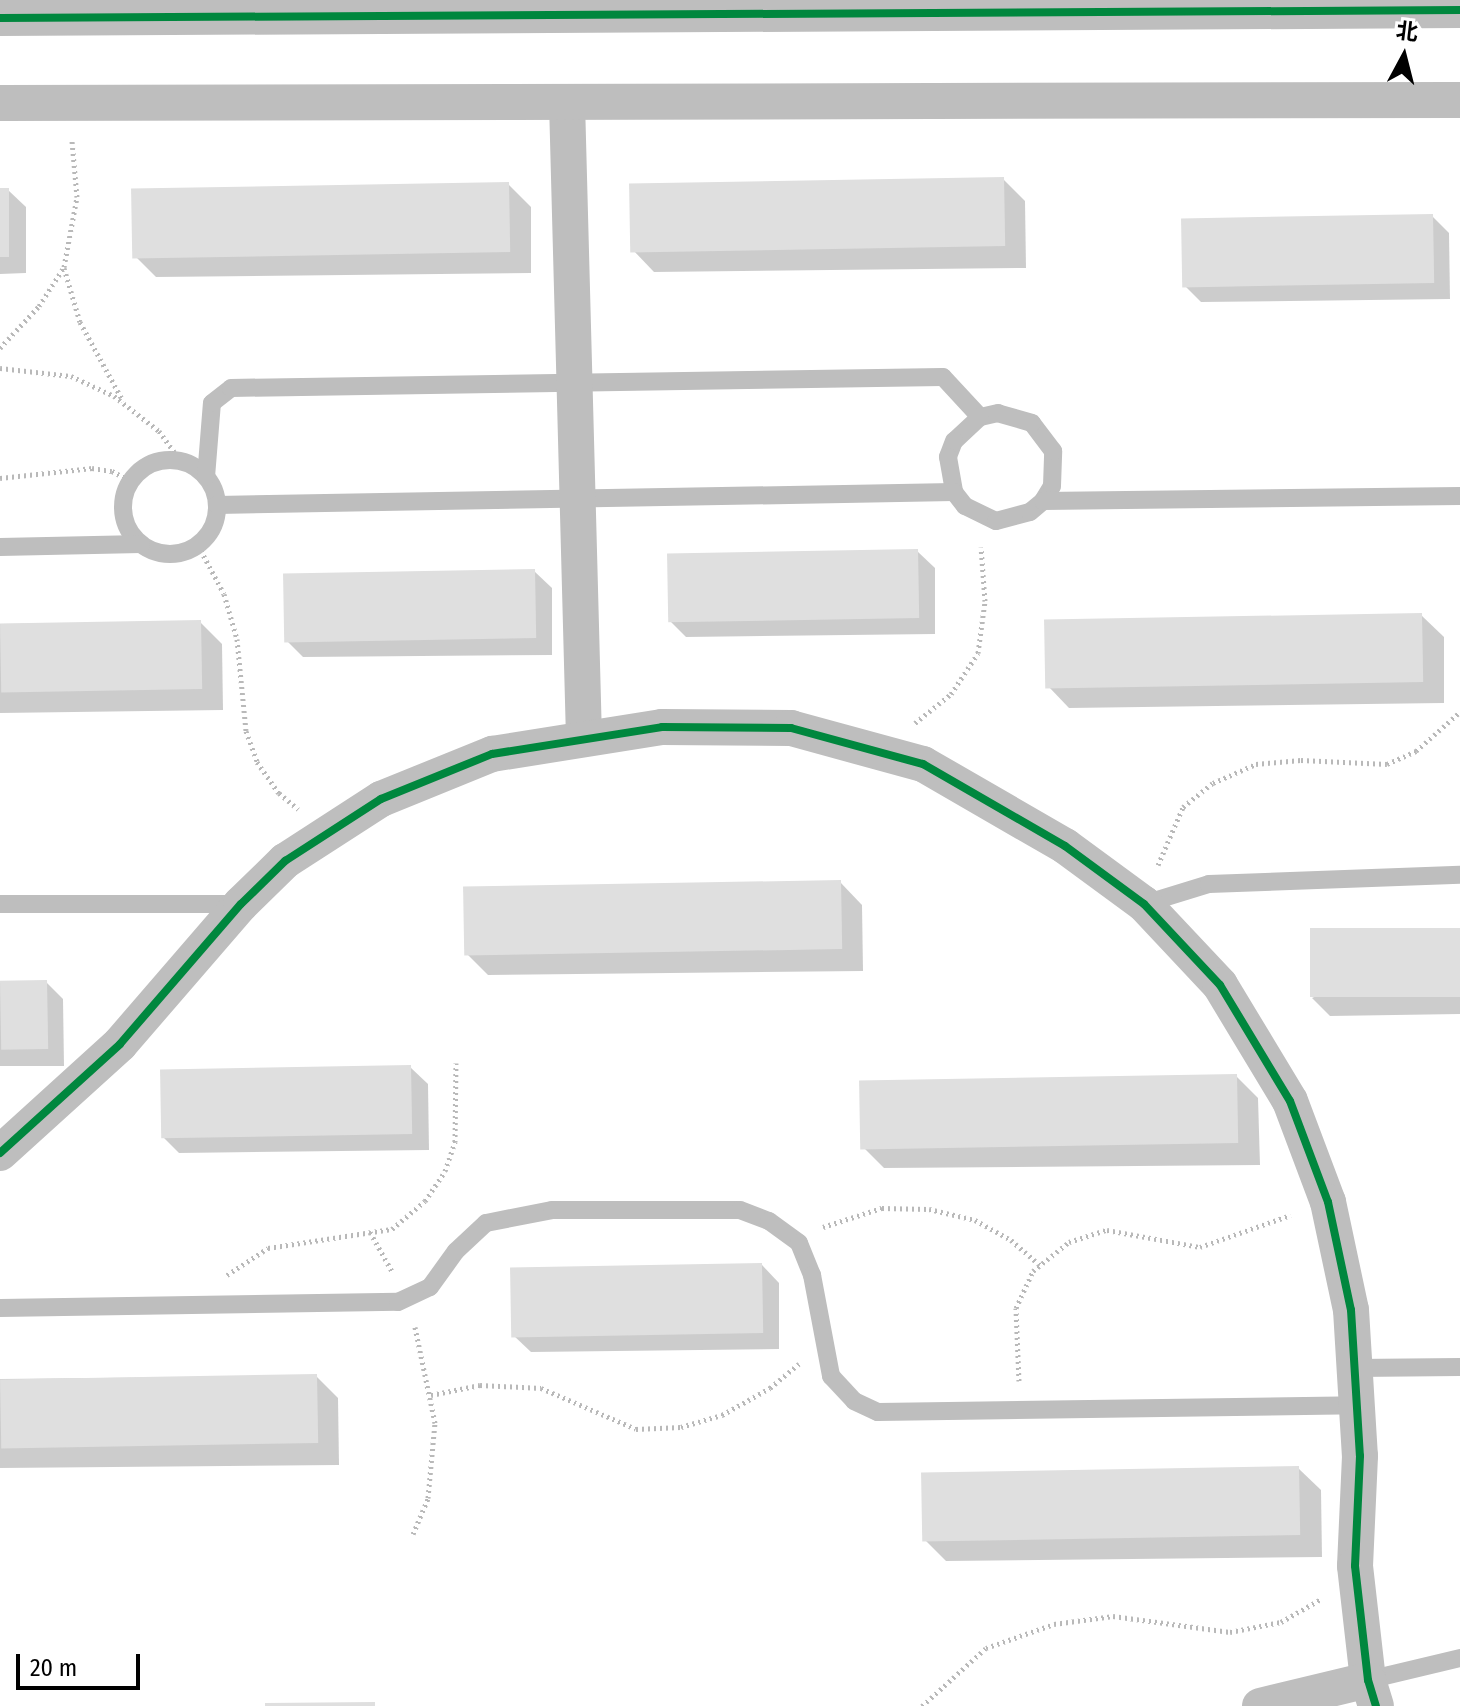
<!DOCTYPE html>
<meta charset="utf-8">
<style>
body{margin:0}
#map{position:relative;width:1460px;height:1706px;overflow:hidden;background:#fff;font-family:"Fira Sans Condensed","Noto Sans SC",sans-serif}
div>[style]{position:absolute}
.shadow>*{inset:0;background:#0003}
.building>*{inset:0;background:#dfdfdf;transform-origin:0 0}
.path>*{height:5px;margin-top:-2.5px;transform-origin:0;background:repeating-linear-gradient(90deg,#b9b9b9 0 2px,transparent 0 6px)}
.lane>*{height:18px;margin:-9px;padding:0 9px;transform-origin:9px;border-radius:9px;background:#bebebe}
.lane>.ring{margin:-9px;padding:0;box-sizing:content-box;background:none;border:18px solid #bebebe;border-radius:50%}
.street>*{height:36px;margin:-18px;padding:0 18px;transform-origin:18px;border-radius:18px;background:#bebebe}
.cycleway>*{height:8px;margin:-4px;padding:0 4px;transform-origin:4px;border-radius:4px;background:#00873e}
span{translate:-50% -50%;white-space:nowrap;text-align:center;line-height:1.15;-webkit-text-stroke:6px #fff;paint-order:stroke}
.north{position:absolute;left:1364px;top:16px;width:80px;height:80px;-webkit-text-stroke:6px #fff;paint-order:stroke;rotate:7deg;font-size:22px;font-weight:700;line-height:32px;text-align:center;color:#000}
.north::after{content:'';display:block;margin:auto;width:28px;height:36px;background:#000;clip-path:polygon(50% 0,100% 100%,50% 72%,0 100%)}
.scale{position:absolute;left:16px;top:1654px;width:124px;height:36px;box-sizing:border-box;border:4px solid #000;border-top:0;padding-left:10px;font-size:24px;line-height:28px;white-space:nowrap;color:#000;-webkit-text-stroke:6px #fff;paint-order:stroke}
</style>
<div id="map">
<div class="shadow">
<div style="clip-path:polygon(1003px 179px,1025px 201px,1026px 268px,654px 272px,632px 249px)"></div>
<div style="clip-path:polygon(508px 184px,531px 207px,531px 273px,156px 277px,134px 255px)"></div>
<div style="clip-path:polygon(0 190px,8px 190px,26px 207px,26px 273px,0 274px)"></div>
<div style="clip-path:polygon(1432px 216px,1449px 233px,1450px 299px,1201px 302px,1183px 284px)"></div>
<div style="clip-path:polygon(917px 551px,935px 568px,935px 634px,686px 637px,669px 620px)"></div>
<div style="clip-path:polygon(534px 571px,552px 588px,552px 655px,303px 657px,286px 640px)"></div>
<div style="clip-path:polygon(1421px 615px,1444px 637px,1444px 703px,1069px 708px,1047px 685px)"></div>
<div style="clip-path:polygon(200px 622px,222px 644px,223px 710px,0 713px,0 624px)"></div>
<div style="clip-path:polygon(840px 882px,862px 905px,863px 971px,488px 975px,465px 952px)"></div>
<div style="clip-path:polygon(1460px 930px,1460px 1014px,1330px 1016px,1312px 998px)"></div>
<div style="clip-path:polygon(46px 982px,63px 999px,64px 1066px,0 1066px,0 983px)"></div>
<div style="clip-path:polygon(410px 1067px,428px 1084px,429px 1150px,179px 1153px,162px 1136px)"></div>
<div style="clip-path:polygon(1236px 1076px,1258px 1098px,1260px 1165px,884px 1168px,862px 1146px)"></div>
<div style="clip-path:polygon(762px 1265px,779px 1283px,779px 1349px,531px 1352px,513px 1335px)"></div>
<div style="clip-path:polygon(316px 1376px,338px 1398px,339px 1465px,0 1468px,0 1379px)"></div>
<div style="clip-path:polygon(1298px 1468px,1321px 1490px,1322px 1557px,946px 1561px,924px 1539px)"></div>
</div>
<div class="building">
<div style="left:1004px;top:177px;width:69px;height:375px;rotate:89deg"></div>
<div style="left:509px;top:182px;width:70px;height:378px;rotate:89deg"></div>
<div style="left:0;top:188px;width:9px;height:69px"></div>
<div style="left:1433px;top:214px;width:69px;height:252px;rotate:89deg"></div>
<div style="left:918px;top:549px;width:69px;height:251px;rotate:89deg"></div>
<div style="left:535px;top:569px;width:69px;height:252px;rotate:89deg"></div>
<div style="left:1422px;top:613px;width:69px;height:378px;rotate:89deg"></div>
<div style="left:201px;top:620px;width:69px;height:201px;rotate:89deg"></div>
<div style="left:841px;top:880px;width:69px;height:378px;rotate:89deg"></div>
<div style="left:1460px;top:928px;width:69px;height:150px;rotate:90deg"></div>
<div style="left:47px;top:980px;width:69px;height:47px;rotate:89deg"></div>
<div style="left:411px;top:1065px;width:69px;height:251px;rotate:89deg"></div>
<div style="left:1237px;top:1074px;width:69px;height:378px;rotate:89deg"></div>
<div style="left:762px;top:1263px;width:70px;height:252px;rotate:89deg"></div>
<div style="left:317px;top:1374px;width:69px;height:317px;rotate:89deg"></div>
<div style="left:1299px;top:1466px;width:69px;height:378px;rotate:89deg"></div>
<div style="clip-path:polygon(375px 1702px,375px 1706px,265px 1706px,265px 1703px)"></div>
</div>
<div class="path">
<div style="left:64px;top:268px;width:56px;rotate:73.5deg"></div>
<div style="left:80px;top:322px;width:90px;rotate:61.4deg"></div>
<div style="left:0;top:348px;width:57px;rotate:-47.1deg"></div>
<div style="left:39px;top:306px;width:46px;rotate:-57.3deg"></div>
<div style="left:64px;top:267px;width:71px;rotate:-79.5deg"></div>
<div style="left:77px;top:197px;width:56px;rotate:-95.1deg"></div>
<div style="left:0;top:368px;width:71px;rotate:6.4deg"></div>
<div style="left:71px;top:376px;width:47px;rotate:24.9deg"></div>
<div style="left:114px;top:396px;width:57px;rotate:37.9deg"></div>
<div style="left:159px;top:431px;width:31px;rotate:54deg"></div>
<div style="left:0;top:478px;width:93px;rotate:-6.2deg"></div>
<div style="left:92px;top:468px;width:20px;rotate:9deg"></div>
<div style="left:112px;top:471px;width:21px;rotate:28deg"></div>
<div style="left:198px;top:545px;width:55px;rotate:62deg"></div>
<div style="left:224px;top:594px;width:47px;rotate:73.9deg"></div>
<div style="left:237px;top:639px;width:92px;rotate:84.4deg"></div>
<div style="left:246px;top:731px;width:33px;rotate:70deg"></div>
<div style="left:257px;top:762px;width:38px;rotate:55deg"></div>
<div style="left:279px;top:793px;width:25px;rotate:40deg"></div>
<div style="left:915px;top:723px;width:46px;rotate:-38.9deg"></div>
<div style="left:951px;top:694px;width:49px;rotate:-56.6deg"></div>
<div style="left:978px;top:653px;width:52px;rotate:-82.3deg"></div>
<div style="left:985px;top:601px;width:54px;rotate:-94.2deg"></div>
<div style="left:1158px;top:865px;width:63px;rotate:-66.7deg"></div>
<div style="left:1183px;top:807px;width:38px;rotate:-39deg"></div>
<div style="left:1213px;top:783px;width:47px;rotate:-23.8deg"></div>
<div style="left:1256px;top:764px;width:45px;rotate:-5.1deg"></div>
<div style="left:1301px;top:760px;width:86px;rotate:2.7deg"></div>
<div style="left:1387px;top:764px;width:32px;rotate:-24deg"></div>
<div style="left:1416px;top:751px;width:59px;rotate:-41.6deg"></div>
<div style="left:823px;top:1227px;width:62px;rotate:-17.9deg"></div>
<div style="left:882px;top:1208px;width:47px;rotate:1.2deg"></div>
<div style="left:929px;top:1209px;width:47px;rotate:13.4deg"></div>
<div style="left:975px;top:1220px;width:41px;rotate:29.1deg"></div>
<div style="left:1011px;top:1240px;width:38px;rotate:41deg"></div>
<div style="left:370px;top:1232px;width:47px;rotate:60.7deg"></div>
<div style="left:227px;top:1275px;width:49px;rotate:-33.4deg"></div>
<div style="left:268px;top:1248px;width:125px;rotate:-8.7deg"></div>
<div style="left:392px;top:1229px;width:43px;rotate:-40.3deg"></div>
<div style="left:425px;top:1201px;width:36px;rotate:-56deg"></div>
<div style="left:445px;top:1171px;width:31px;rotate:-71deg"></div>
<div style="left:455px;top:1142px;width:79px;rotate:-89.3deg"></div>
<div style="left:1019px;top:1381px;width:73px;rotate:-92.4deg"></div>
<div style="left:1016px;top:1308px;width:41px;rotate:-65.3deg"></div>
<div style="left:1033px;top:1271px;width:46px;rotate:-38.9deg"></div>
<div style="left:1069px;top:1242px;width:40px;rotate:-18deg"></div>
<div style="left:1107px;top:1230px;width:95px;rotate:10.4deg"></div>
<div style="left:1200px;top:1247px;width:96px;rotate:-19.4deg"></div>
<div style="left:431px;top:1395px;width:50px;rotate:-11.5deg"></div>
<div style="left:480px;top:1385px;width:61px;rotate:2.8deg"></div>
<div style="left:541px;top:1388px;width:103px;rotate:23.3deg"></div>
<div style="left:636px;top:1429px;width:45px;rotate:-2.5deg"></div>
<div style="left:681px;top:1427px;width:43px;rotate:-16.3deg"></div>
<div style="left:722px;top:1415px;width:55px;rotate:-29.4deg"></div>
<div style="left:770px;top:1388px;width:38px;rotate:-40deg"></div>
<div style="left:413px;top:1534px;width:39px;rotate:-67deg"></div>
<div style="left:428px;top:1498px;width:75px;rotate:-84.7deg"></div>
<div style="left:435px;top:1423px;width:98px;rotate:-101.8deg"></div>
<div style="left:922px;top:1706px;width:86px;rotate:-42.2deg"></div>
<div style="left:986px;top:1648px;width:72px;rotate:-19.4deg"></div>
<div style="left:1054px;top:1624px;width:60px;rotate:-7.7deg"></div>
<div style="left:1113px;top:1616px;width:118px;rotate:7.8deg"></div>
<div style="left:1230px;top:1632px;width:52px;rotate:-11.1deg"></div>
<div style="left:1281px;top:1622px;width:46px;rotate:-29.9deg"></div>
</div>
<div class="lane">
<div class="ring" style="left:123px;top:460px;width:76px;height:76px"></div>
<div style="left:206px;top:477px;width:74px;rotate:-85.4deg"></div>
<div style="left:212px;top:403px;width:24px;rotate:-38deg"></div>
<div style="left:231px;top:388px;width:712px;rotate:-0.89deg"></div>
<div style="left:943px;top:377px;width:54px;rotate:47.2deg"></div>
<div style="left:1043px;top:501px;width:17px;rotate:-59deg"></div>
<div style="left:1052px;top:486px;width:35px;rotate:-88deg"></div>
<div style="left:1053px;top:451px;width:35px;rotate:-127deg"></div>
<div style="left:1032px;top:423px;width:35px;rotate:-164deg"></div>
<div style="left:998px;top:413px;width:18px;rotate:167deg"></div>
<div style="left:980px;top:417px;width:35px;rotate:137deg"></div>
<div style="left:954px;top:441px;width:17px;rotate:111deg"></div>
<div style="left:948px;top:457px;width:36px;rotate:80deg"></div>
<div style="left:954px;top:492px;width:18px;rotate:52deg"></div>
<div style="left:965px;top:506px;width:34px;rotate:26deg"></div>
<div style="left:996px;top:521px;width:35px;rotate:-15deg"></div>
<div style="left:1030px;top:512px;width:17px;rotate:-40deg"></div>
<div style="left:1043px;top:501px;width:417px;rotate:-0.7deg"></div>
<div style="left:217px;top:505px;width:737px;rotate:-1.01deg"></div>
<div style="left:0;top:547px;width:141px;rotate:-1.2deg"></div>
<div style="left:0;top:904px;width:241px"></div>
<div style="left:1144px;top:904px;width:68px;rotate:-17.1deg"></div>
<div style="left:1209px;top:884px;width:251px;rotate:-2.1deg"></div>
<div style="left:0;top:1308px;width:398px;rotate:-0.9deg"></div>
<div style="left:398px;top:1302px;width:35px;rotate:-25deg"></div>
<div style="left:430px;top:1287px;width:44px;rotate:-54.2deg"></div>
<div style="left:456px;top:1251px;width:41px;rotate:-43deg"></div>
<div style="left:486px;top:1223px;width:67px;rotate:-11.1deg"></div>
<div style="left:552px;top:1210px;width:188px"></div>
<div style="left:740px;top:1210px;width:31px;rotate:21deg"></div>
<div style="left:769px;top:1221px;width:37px;rotate:36deg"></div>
<div style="left:799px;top:1243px;width:35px;rotate:68deg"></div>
<div style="left:812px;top:1275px;width:103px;rotate:79.3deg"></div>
<div style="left:831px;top:1376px;width:34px;rotate:47deg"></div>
<div style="left:854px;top:1401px;width:26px;rotate:25deg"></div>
<div style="left:878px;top:1412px;width:479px;rotate:-0.8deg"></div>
<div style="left:1355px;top:1368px;width:105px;rotate:-0.5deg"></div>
<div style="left:1368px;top:1680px;width:95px;rotate:-13.4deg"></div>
</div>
<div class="street">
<div style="left:0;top:18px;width:1460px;rotate:-0.31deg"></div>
<div style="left:567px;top:102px;width:637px;rotate:88.47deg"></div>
<div style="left:0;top:103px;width:1460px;rotate:-0.12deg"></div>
<div style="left:0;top:1153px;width:162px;rotate:-42.2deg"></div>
<div style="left:120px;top:1044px;width:185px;rotate:-49.2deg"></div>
<div style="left:241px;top:904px;width:62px;rotate:-44.3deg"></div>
<div style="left:285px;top:861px;width:114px;rotate:-32.9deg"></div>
<div style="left:381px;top:799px;width:120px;rotate:-22.1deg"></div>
<div style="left:492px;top:754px;width:172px;rotate:-9deg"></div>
<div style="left:662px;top:727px;width:129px;rotate:0.4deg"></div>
<div style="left:791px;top:728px;width:137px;rotate:15.3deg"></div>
<div style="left:923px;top:764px;width:164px;rotate:30deg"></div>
<div style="left:1065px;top:846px;width:98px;rotate:36.3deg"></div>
<div style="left:1144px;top:904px;width:111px;rotate:46.8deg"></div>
<div style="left:1220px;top:985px;width:135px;rotate:58.9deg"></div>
<div style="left:1290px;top:1101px;width:108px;rotate:69.4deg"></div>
<div style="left:1328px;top:1202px;width:110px;rotate:78deg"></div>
<div style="left:1351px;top:1310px;width:146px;rotate:86.5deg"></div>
<div style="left:1360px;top:1456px;width:110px;rotate:92.6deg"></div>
<div style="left:1355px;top:1566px;width:115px;rotate:83.5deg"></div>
<div style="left:1368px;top:1680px;width:27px;rotate:73deg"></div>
<div style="left:1260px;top:1706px;width:111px;rotate:-13.5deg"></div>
</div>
<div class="cycleway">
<div style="left:0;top:18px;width:1460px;rotate:-0.31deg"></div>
<div style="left:0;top:1153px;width:162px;rotate:-42.2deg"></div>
<div style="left:120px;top:1044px;width:185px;rotate:-49.2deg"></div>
<div style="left:241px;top:904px;width:62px;rotate:-44.3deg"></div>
<div style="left:285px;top:861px;width:114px;rotate:-32.9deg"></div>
<div style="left:381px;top:799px;width:120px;rotate:-22.1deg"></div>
<div style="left:492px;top:754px;width:172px;rotate:-9deg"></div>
<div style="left:662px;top:727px;width:129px;rotate:0.4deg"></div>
<div style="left:791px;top:728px;width:137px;rotate:15.3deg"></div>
<div style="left:923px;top:764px;width:164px;rotate:30deg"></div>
<div style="left:1065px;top:846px;width:98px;rotate:36.3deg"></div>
<div style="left:1144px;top:904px;width:111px;rotate:46.8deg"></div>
<div style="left:1220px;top:985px;width:135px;rotate:58.9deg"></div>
<div style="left:1290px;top:1101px;width:108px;rotate:69.4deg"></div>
<div style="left:1328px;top:1202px;width:110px;rotate:78deg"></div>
<div style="left:1351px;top:1310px;width:146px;rotate:86.5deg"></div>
<div style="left:1360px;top:1456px;width:110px;rotate:92.6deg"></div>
<div style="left:1355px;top:1566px;width:115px;rotate:83.5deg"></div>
<div style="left:1368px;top:1680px;width:27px;rotate:73deg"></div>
</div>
<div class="north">北</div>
<div class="scale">20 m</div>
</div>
